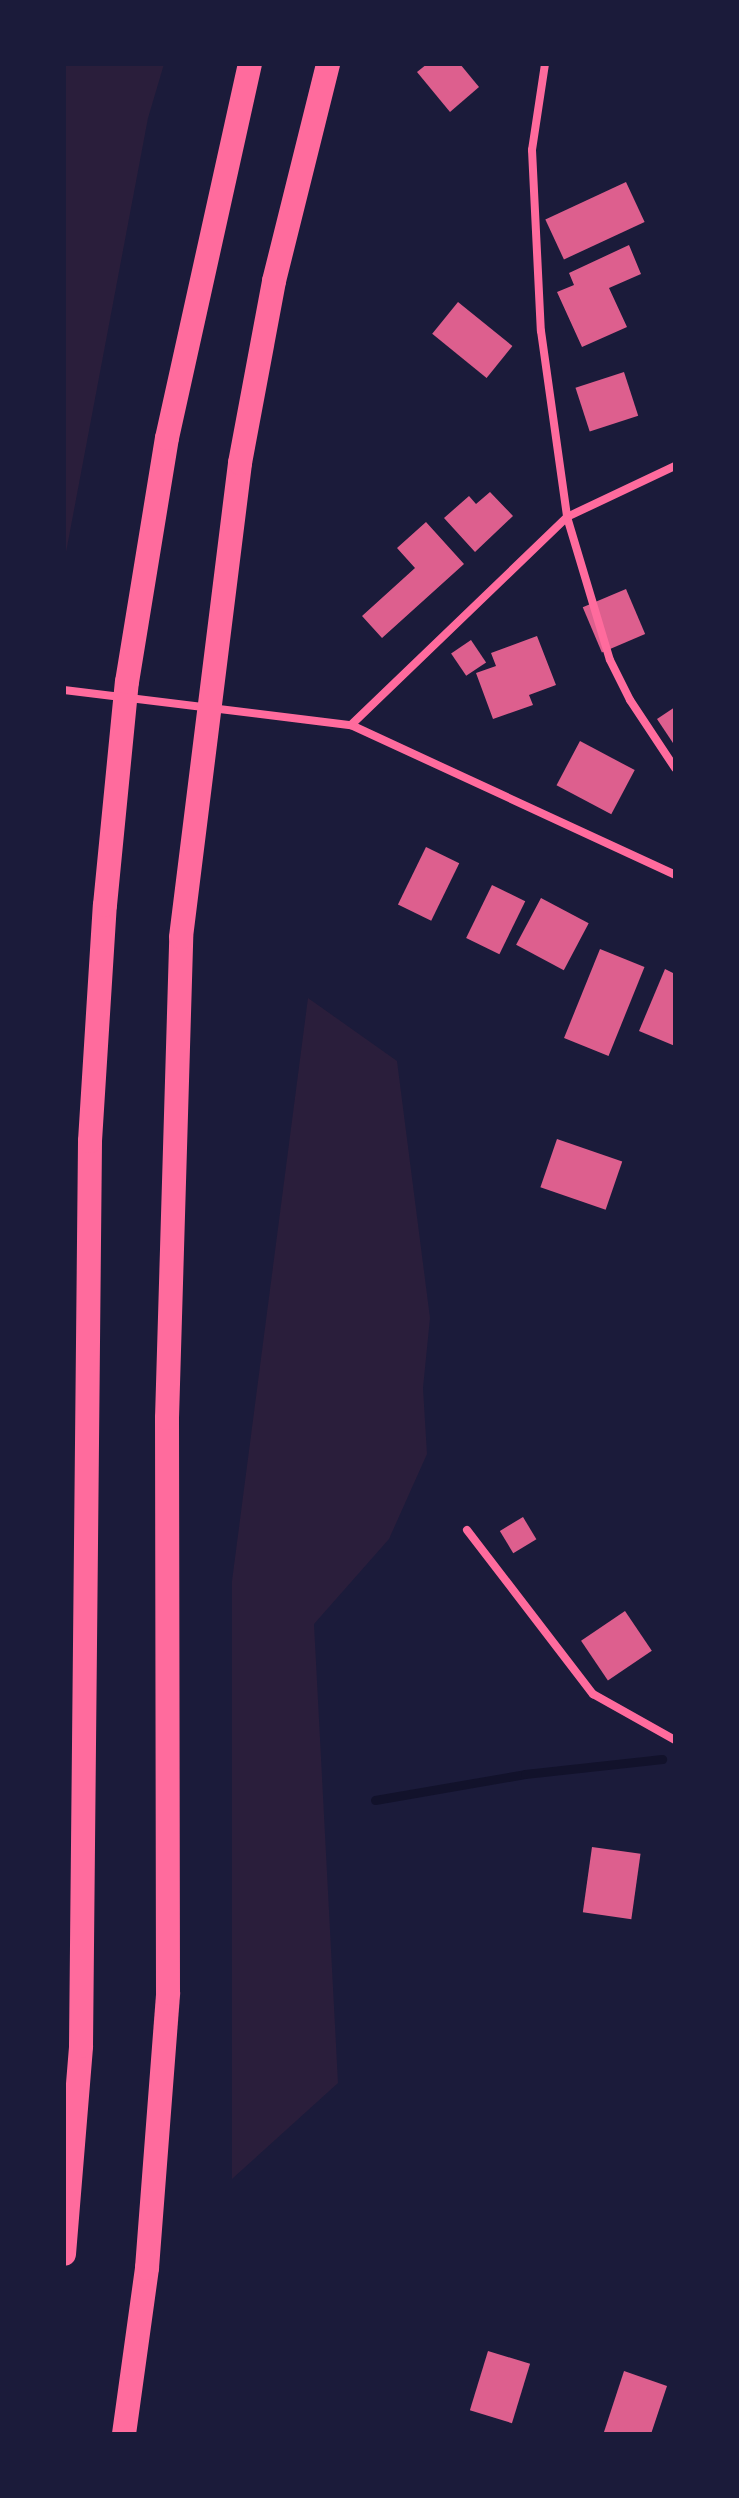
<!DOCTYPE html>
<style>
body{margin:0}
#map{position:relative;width:739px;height:2498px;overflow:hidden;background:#1b1b3a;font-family:Manrope,sans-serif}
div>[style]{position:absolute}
.green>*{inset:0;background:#2a1e3b}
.stream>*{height:9px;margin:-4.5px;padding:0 4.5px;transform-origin:4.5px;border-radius:4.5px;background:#12122b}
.building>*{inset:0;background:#dd5f8e;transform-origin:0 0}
.minor>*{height:8px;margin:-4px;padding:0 4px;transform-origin:4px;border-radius:4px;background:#ff6b9d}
.motorway>*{height:24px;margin:-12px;padding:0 12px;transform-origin:12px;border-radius:12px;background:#ff6b9d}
span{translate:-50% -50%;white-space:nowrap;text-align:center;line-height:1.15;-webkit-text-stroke:8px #1b1b3a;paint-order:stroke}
.frame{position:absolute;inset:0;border:66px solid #1b1b3a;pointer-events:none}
</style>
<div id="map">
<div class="green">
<div style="clip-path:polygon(64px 64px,164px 64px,148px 118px,64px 563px)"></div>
<div style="clip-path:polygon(308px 998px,397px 1061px,430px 1318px,423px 1388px,427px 1454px,389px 1539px,314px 1624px,338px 2083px,232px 2179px,232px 1581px)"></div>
</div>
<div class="stream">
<div style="left:375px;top:1800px;width:152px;rotate:-9.8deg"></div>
<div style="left:525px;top:1774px;width:138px;rotate:-6.2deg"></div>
</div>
<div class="building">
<div style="clip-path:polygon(427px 64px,460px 64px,479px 87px,450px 112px,417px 72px)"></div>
<div style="left:626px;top:182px;width:44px;height:89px;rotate:65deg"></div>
<div style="clip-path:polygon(629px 245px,641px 274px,609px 288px,627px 327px,582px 347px,557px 292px,574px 285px,569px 273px)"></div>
<div style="left:458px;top:302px;width:70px;height:41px;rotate:39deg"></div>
<div style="left:624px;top:372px;width:46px;height:51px;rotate:72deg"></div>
<div style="clip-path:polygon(490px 492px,513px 516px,475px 552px,444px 518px,469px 496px,476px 504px)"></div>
<div style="clip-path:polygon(426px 522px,464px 564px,382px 638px,362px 616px,415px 568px,397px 548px)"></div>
<div style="left:626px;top:589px;width:49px;height:47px;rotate:67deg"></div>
<div style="clip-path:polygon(537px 636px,556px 685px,529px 695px,533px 705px,493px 719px,476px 673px,496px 666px,491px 653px)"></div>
<div style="left:471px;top:640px;width:27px;height:24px;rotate:56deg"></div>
<div style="clip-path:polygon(675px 707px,675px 746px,657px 719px)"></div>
<div style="left:580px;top:741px;width:62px;height:50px;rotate:28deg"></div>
<div style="left:426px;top:847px;width:37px;height:64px;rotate:26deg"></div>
<div style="left:492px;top:885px;width:37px;height:59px;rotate:26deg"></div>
<div style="left:541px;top:898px;width:54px;height:53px;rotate:28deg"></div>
<div style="left:600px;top:949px;width:48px;height:96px;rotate:22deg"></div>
<div style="clip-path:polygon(665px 969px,675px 974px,675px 1046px,639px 1031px)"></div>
<div style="left:557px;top:1139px;width:69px;height:51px;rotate:19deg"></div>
<div style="left:523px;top:1517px;width:26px;height:27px;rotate:59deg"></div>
<div style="left:625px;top:1611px;width:48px;height:53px;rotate:56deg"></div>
<div style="left:592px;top:1847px;width:49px;height:66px;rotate:8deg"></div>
<div style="left:488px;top:2351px;width:44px;height:62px;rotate:17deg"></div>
<div style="clip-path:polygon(624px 2371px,667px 2386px,651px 2434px,604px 2432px)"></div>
</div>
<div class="minor">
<div style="left:545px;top:64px;width:87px;rotate:98.6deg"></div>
<div style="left:532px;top:150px;width:181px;rotate:87.2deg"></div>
<div style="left:541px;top:331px;width:188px;rotate:82deg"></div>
<div style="left:567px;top:517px;width:149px;rotate:73.3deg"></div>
<div style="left:610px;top:660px;width:45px;rotate:63.4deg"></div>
<div style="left:630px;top:700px;width:82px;rotate:56.5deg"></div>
<div style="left:64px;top:690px;width:289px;rotate:7deg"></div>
<div style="left:351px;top:725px;width:357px;rotate:24.8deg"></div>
<div style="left:351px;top:725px;width:300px;rotate:-43.9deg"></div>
<div style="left:567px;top:517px;width:119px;rotate:-25.3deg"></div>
<div style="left:467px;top:1530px;width:207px;rotate:52.5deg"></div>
<div style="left:593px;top:1694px;width:94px;rotate:29.3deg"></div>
</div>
<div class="motorway">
<div style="left:64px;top:2254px;width:209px;rotate:-85.3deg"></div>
<div style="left:81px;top:2046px;width:905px;rotate:-89.43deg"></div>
<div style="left:90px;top:1141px;width:236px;rotate:-86.4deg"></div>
<div style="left:105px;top:905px;width:224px;rotate:-84.4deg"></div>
<div style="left:127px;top:682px;width:247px;rotate:-80.7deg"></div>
<div style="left:167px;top:438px;width:383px;rotate:-77.5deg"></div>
<div style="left:124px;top:2434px;width:168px;rotate:-82.1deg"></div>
<div style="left:147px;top:2268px;width:276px;rotate:-85.6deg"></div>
<div style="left:168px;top:1993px;width:575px;rotate:-90.1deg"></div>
<div style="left:167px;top:1418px;width:481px;rotate:-88.3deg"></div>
<div style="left:181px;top:937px;width:478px;rotate:-82.9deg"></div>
<div style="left:240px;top:463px;width:185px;rotate:-79.4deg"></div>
<div style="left:274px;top:281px;width:224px;rotate:-76deg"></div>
</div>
<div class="frame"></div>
</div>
